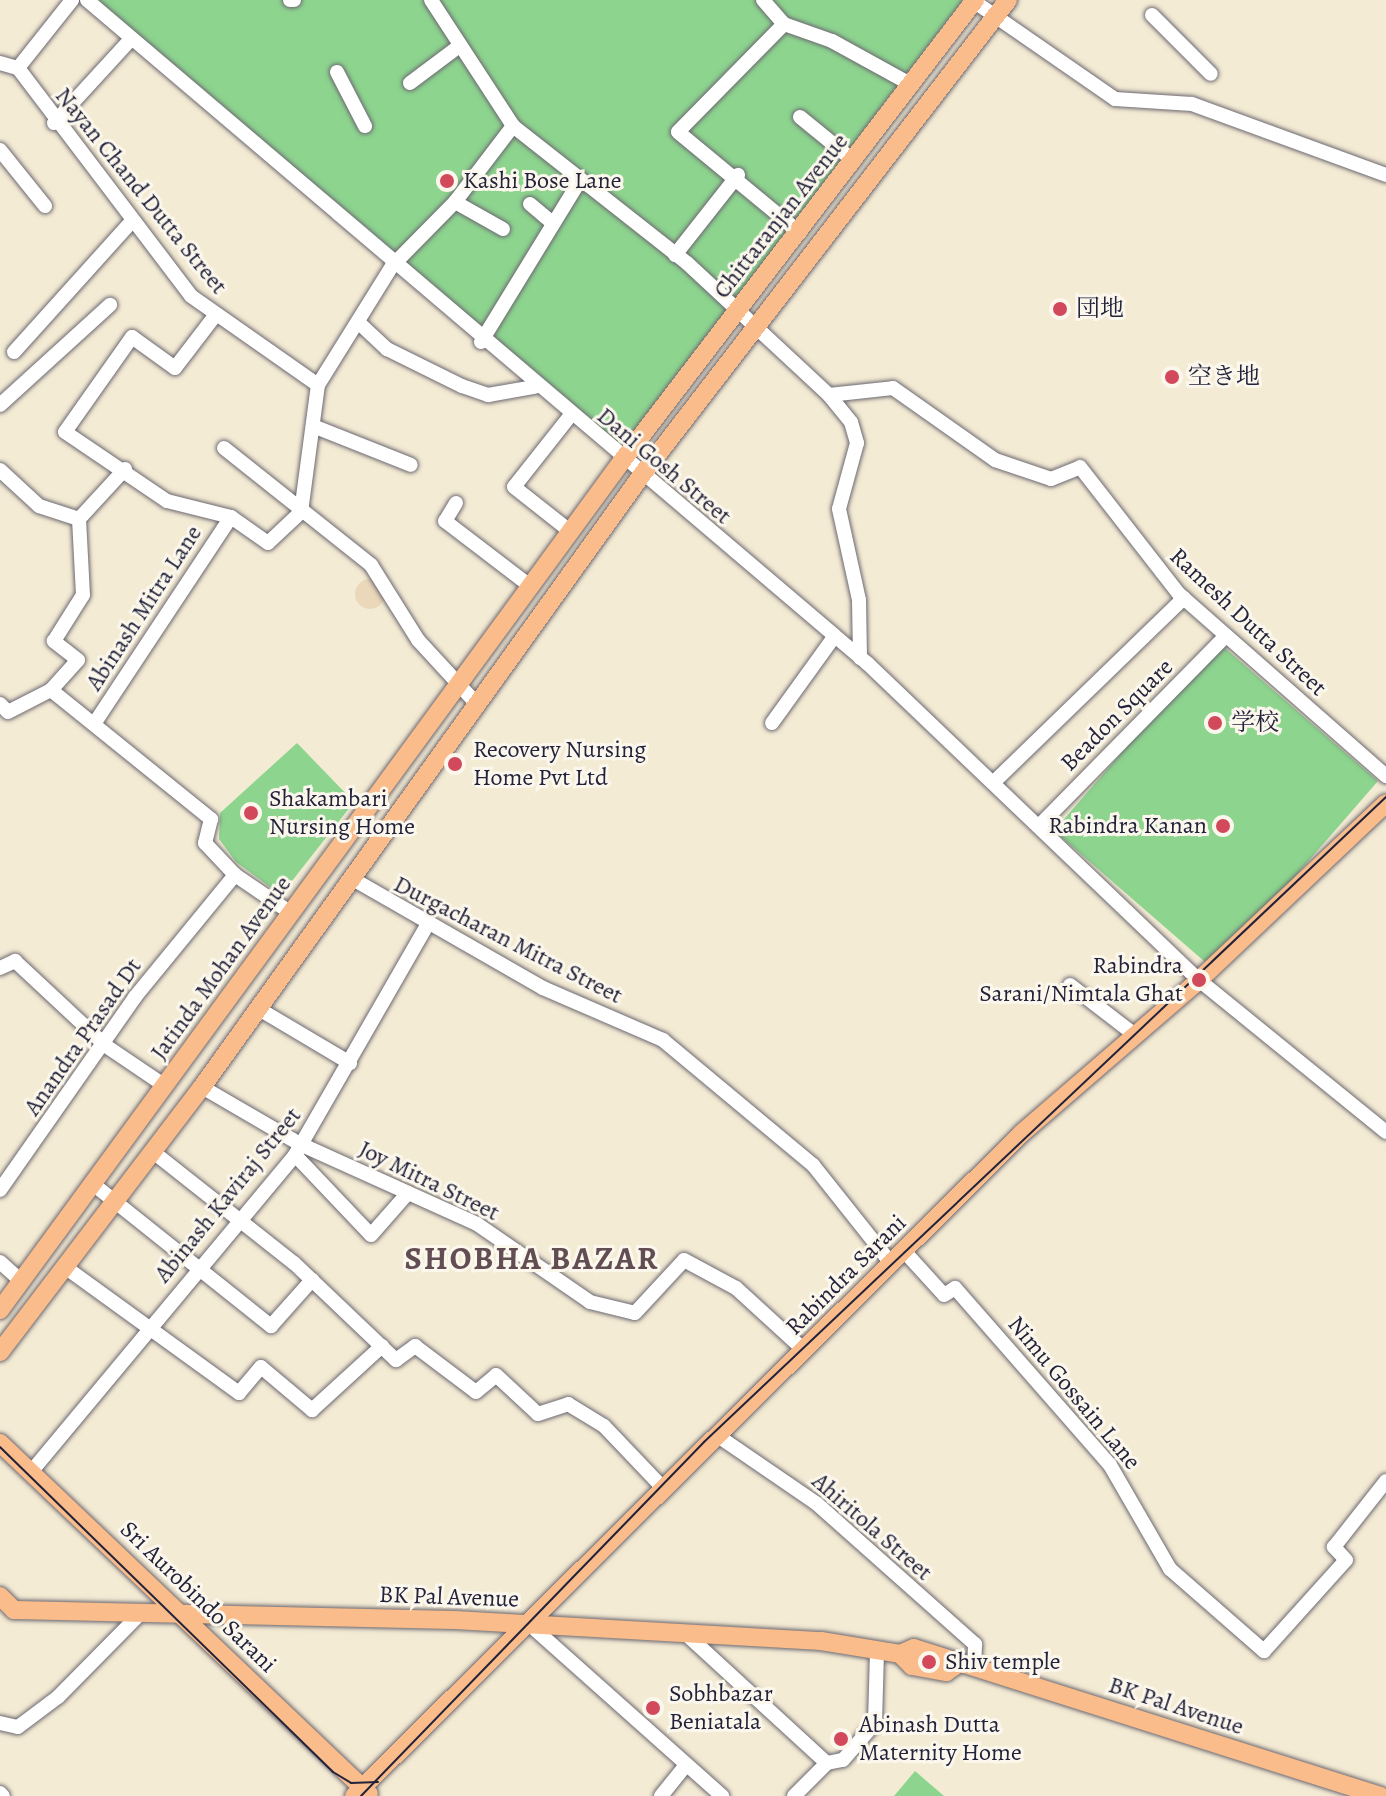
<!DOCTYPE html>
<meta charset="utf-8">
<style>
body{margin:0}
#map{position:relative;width:1386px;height:1796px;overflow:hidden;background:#f4ebd4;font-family:Alegreya,"Noto Serif SC","Noto Serif JP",serif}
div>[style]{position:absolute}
.built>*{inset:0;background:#ebd8ba}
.round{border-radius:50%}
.green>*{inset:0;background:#8dd48f;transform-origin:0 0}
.roads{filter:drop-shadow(0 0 2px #6c6871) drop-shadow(0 0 2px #6c6871)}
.minor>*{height:14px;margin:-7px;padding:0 7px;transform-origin:7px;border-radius:7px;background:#fff}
.major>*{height:18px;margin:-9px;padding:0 9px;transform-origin:9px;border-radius:9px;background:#f9bc8a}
.tram>*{height:2px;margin:-1px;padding:0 1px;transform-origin:1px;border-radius:1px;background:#22223b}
.dots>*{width:22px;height:22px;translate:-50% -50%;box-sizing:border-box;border:4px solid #fbf7ec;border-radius:50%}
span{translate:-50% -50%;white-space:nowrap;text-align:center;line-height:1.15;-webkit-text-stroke:6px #fbf7ec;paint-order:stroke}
.poi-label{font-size:24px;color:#22223b}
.left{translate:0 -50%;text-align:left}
.right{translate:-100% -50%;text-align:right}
.street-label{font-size:24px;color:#22223b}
.district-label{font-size:32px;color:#624d53;font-weight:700;letter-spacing:2px}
</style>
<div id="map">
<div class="built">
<div class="round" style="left:355px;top:579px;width:30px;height:30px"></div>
</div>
<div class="green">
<div style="clip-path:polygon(92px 0,963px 0,620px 450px)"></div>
<div style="left:1218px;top:642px;width:212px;height:250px;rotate:41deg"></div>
<div style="clip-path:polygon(297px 743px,354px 802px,281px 895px,236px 862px,219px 839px,220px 813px)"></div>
<div style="clip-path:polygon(915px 1771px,944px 1796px,894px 1796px)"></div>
</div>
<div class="roads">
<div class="minor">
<div style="left:87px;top:0;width:1025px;rotate:40.37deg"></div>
<div style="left:868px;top:664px;width:458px;rotate:43.7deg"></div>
<div style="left:1199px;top:980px;width:241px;rotate:39.1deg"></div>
<div style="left:290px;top:0;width:4px"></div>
<div style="left:431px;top:0;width:150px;rotate:56.9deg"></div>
<div style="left:513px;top:126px;width:221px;rotate:38.2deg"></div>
<div style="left:687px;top:263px;width:194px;rotate:42.9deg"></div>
<div style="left:829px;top:395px;width:64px;rotate:-6.2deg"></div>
<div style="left:893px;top:388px;width:125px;rotate:35.2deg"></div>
<div style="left:995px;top:460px;width:59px;rotate:18.7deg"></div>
<div style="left:1051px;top:479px;width:31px;rotate:-22deg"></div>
<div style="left:1080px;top:467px;width:161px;rotate:52.1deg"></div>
<div style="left:1179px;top:594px;width:276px;rotate:41.3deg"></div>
<div style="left:763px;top:0;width:32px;rotate:49deg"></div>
<div style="left:784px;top:24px;width:151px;rotate:134.5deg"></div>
<div style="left:678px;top:132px;width:158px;rotate:39.6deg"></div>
<div style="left:972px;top:0;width:174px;rotate:34.7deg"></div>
<div style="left:1115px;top:99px;width:77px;rotate:3.7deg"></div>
<div style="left:1192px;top:104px;width:207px;rotate:20.1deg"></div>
<div style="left:1152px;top:15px;width:83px;rotate:45deg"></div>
<div style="left:784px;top:24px;width:51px;rotate:19.5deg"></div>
<div style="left:832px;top:41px;width:91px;rotate:28.8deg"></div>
<div style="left:0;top:63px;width:19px;rotate:16deg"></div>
<div style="left:18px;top:68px;width:87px;rotate:-51.5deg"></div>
<div style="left:18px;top:68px;width:286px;rotate:52.8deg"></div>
<div style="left:191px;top:296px;width:155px;rotate:35deg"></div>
<div style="left:337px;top:72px;width:61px;rotate:62.6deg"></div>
<div style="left:410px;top:83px;width:60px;rotate:-36.9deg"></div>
<div style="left:800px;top:117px;width:70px;rotate:39.2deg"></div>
<div style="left:54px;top:123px;width:114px;rotate:-47.5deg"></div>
<div style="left:0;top:150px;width:72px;rotate:51.2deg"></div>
<div style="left:455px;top:202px;width:55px;rotate:29.4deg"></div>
<div style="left:530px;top:204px;width:30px;rotate:40deg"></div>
<div style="left:675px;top:255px;width:102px;rotate:-51.8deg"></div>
<div style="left:214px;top:317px;width:64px;rotate:127.4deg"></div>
<div style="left:175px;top:368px;width:53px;rotate:-144.2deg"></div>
<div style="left:132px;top:337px;width:116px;rotate:125.2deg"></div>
<div style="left:65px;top:432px;width:123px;rotate:34.1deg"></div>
<div style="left:167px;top:501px;width:66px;rotate:14deg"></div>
<div style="left:231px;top:517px;width:45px;rotate:35.1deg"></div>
<div style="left:268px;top:543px;width:45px;rotate:-43.2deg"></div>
<div style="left:301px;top:512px;width:128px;rotate:-82.4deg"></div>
<div style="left:318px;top:385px;width:140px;rotate:-58.1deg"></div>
<div style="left:392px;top:266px;width:90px;rotate:-45.5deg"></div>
<div style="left:455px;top:202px;width:96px;rotate:-52.7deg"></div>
<div style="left:358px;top:322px;width:40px;rotate:43deg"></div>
<div style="left:387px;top:349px;width:84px;rotate:26.3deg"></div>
<div style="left:462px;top:386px;width:28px;rotate:19deg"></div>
<div style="left:488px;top:395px;width:47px;rotate:-9.9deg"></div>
<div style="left:481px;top:342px;width:188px;rotate:-58.5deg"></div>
<div style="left:14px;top:352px;width:176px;rotate:-48deg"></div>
<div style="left:829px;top:395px;width:35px;rotate:51deg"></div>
<div style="left:851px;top:422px;width:22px;rotate:74deg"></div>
<div style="left:857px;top:443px;width:68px;rotate:105.3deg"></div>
<div style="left:839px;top:509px;width:93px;rotate:77.6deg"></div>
<div style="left:859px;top:600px;width:58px;rotate:89deg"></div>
<div style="left:0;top:405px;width:149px;rotate:-42.3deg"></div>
<div style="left:570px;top:416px;width:90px;rotate:128.3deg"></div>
<div style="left:514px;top:487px;width:71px;rotate:38.2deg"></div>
<div style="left:313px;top:426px;width:105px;rotate:21.7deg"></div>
<div style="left:224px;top:448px;width:188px;rotate:38.5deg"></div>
<div style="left:371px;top:565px;width:89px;rotate:57.9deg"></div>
<div style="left:418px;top:640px;width:86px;rotate:47.4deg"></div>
<div style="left:0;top:470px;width:53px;rotate:42.7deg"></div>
<div style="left:39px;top:506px;width:42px;rotate:18deg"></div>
<div style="left:79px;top:519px;width:68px;rotate:-47.4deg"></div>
<div style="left:456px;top:503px;width:21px;rotate:121deg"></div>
<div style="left:445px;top:521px;width:107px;rotate:37.4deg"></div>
<div style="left:51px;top:690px;width:40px;rotate:-48deg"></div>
<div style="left:78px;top:660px;width:31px;rotate:-142deg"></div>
<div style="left:54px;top:641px;width:54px;rotate:-57.8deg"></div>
<div style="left:83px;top:595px;width:76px;rotate:-93deg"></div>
<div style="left:0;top:704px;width:11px;rotate:45deg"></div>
<div style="left:8px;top:712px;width:48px;rotate:-27.1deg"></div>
<div style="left:51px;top:690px;width:206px;rotate:38.9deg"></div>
<div style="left:211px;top:819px;width:25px;rotate:104deg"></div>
<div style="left:205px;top:843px;width:44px;rotate:46.8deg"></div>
<div style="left:235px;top:875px;width:68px;rotate:34.2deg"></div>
<div style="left:772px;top:723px;width:106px;rotate:-54.2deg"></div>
<div style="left:94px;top:724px;width:248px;rotate:-56.5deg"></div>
<div style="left:995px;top:781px;width:263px;rotate:-44.1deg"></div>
<div style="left:1040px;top:825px;width:264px;rotate:-45.5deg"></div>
<div style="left:351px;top:878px;width:221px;rotate:29.8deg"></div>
<div style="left:543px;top:988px;width:131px;rotate:23.4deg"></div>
<div style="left:663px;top:1040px;width:195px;rotate:39.8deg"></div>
<div style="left:813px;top:1165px;width:125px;rotate:51.5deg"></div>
<div style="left:0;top:968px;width:17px;rotate:-25deg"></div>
<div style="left:15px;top:961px;width:125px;rotate:43deg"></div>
<div style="left:106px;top:1046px;width:71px;rotate:34.1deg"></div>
<div style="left:1070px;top:985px;width:82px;rotate:37.6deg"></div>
<div style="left:259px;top:1009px;width:106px;rotate:30.7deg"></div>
<div style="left:202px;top:1087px;width:113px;rotate:30.2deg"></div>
<div style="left:300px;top:1144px;width:194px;rotate:24.3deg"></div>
<div style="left:477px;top:1224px;width:137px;rotate:34.6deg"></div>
<div style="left:590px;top:1302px;width:46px;rotate:13.7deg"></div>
<div style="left:635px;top:1313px;width:72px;rotate:-47.2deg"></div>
<div style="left:684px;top:1260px;width:59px;rotate:28.3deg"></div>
<div style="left:736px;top:1288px;width:92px;rotate:42.4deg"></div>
<div style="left:152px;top:1151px;width:181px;rotate:38.3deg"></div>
<div style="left:294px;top:1263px;width:141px;rotate:43.6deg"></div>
<div style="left:396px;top:1360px;width:24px;rotate:-36deg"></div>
<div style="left:415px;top:1346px;width:76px;rotate:37deg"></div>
<div style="left:476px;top:1392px;width:26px;rotate:-40deg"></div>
<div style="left:496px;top:1375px;width:57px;rotate:42.9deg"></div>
<div style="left:538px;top:1414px;width:32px;rotate:-18deg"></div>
<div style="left:568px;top:1404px;width:42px;rotate:31.4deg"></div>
<div style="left:604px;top:1426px;width:87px;rotate:46.4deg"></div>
<div style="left:295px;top:1155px;width:110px;rotate:46.5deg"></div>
<div style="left:371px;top:1235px;width:56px;rotate:-48.6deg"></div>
<div style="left:93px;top:1184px;width:228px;rotate:38.6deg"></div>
<div style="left:271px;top:1326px;width:62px;rotate:-48.3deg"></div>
<div style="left:0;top:1190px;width:236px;rotate:-55deg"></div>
<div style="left:135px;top:997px;width:158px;rotate:-50.7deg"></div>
<div style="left:904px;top:1251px;width:59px;rotate:47.7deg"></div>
<div style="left:944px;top:1295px;width:13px;rotate:-32deg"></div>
<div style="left:955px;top:1288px;width:235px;rotate:48.8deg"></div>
<div style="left:1110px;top:1465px;width:120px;rotate:60deg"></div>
<div style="left:1170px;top:1569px;width:125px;rotate:41.1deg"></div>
<div style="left:1264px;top:1651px;width:122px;rotate:-48deg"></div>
<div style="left:1346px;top:1560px;width:18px;rotate:-133deg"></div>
<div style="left:1334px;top:1547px;width:84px;rotate:-51.8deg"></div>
<div style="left:0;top:1262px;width:28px;rotate:42deg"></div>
<div style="left:65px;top:1267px;width:215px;rotate:35.9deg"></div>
<div style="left:239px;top:1393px;width:34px;rotate:-50deg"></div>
<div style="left:261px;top:1367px;width:67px;rotate:40.1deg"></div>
<div style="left:312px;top:1410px;width:95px;rotate:-42.4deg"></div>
<div style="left:718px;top:1436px;width:119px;rotate:34.4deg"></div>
<div style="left:816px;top:1503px;width:213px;rotate:41.6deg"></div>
<div style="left:975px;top:1644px;width:23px;rotate:92deg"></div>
<div style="left:31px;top:1472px;width:413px;rotate:-50.2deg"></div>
<div style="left:295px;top:1155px;width:267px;rotate:-60.1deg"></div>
<div style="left:529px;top:1624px;width:259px;rotate:41.7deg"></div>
<div style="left:686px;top:1634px;width:191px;rotate:42.5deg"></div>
<div style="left:0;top:1723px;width:18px;rotate:13deg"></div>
<div style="left:18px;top:1727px;width:50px;rotate:-36.9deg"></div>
<div style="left:58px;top:1697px;width:115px;rotate:-45.4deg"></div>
<div style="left:0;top:1793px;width:4px;rotate:45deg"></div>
<div style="left:661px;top:1796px;width:38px;rotate:-51deg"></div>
<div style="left:794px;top:1796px;width:47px;rotate:-45deg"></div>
<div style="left:827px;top:1763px;width:16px;rotate:-11deg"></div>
<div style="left:843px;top:1760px;width:49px;rotate:-49.1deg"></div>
<div style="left:875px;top:1723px;width:72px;rotate:-88.4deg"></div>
</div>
<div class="major">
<div style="left:0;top:1310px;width:1052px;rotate:-53.77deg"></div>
<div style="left:622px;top:461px;width:581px;rotate:-52.56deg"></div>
<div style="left:0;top:1352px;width:333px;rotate:-52.7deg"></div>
<div style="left:202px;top:1087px;width:752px;rotate:-54.3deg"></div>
<div style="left:641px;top:476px;width:601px;rotate:-52.37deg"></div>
<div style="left:0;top:1443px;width:509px;rotate:43.57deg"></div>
<div style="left:0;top:1596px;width:20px;rotate:45deg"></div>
<div style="left:14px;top:1610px;width:441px;rotate:1.3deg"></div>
<div style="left:455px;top:1620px;width:367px;rotate:3.3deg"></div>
<div style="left:821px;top:1641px;width:80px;rotate:9.3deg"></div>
<div style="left:900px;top:1654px;width:15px;rotate:-23deg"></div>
<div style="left:914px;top:1648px;width:489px;rotate:17.6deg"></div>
<div style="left:900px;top:1654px;width:17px;rotate:45deg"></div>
<div style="left:912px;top:1666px;width:35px;rotate:10deg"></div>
<div style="left:946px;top:1672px;width:14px;rotate:-34deg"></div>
<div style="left:354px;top:1796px;width:941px;rotate:-44.78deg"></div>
<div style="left:1022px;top:1133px;width:234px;rotate:-40.8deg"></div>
<div style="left:1199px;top:980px;width:257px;rotate:-43.4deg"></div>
</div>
</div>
<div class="tram">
<div style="left:0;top:1447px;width:465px;rotate:44.3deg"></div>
<div style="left:333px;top:1772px;width:21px;rotate:31deg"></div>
<div style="left:351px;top:1783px;width:27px;rotate:-2deg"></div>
<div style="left:361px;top:1796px;width:493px;rotate:-45.9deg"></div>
<div style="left:704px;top:1442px;width:939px;rotate:-43.4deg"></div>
</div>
<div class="dots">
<div style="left:447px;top:181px;background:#d1495b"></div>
<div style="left:1060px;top:309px;background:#d1495b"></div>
<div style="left:1172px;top:377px;background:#d1495b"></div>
<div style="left:1215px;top:723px;background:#d1495b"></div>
<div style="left:455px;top:764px;background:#d1495b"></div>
<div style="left:251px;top:813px;background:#d1495b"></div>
<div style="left:1223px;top:826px;background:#d1495b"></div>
<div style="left:1199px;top:980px;background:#d1495b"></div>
<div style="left:929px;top:1662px;background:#d1495b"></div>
<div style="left:653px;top:1708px;background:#d1495b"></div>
<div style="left:841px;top:1739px;background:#d1495b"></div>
</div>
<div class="poi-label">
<span class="left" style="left:463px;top:181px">Kashi Bose Lane</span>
<span class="left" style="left:1076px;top:309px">団地</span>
<span class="left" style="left:1188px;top:377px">空き地</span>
<span class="left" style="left:1231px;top:723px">学校</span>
<span class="left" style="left:473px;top:764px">Recovery Nursing<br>Home Pvt Ltd</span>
<span class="left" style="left:269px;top:813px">Shakambari<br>Nursing Home</span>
<span class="right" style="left:1207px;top:826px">Rabindra Kanan</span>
<span class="right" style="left:1183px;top:980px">Rabindra<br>Sarani/Nimtala Ghat</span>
<span class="left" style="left:945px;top:1662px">Shiv temple</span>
<span class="left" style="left:669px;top:1708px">Sobhbazar<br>Beniatala</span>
<span class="left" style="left:859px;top:1739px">Abinash Dutta<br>Maternity Home</span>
</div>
<div class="street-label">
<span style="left:141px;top:191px;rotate:51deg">Nayan Chand Dutta Street</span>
<span style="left:781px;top:216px;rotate:-52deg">Chittaranjan Avenue</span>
<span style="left:664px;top:466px;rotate:40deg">Dani Gosh Street</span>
<span style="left:144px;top:608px;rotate:-57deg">Abinash Mitra Lane</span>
<span style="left:1248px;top:622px;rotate:43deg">Ramesh Dutta Street</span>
<span style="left:1117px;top:715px;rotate:-45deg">Beadon Square</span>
<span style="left:508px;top:940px;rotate:27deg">Durgacharan Mitra Street</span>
<span style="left:221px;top:968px;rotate:-54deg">Jatinda Mohan Avenue</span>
<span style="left:83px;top:1037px;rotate:-55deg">Anandra Prasad Dt</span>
<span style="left:429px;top:1181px;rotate:26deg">Joy Mitra Street</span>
<span style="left:228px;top:1195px;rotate:-51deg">Abinash Kaviraj Street</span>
<span style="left:846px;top:1275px;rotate:-45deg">Rabindra Sarani</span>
<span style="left:1074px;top:1393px;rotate:50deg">Nimu Gossain Lane</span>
<span style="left:872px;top:1527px;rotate:41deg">Ahiritola Street</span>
<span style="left:198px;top:1597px;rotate:44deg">Sri Aurobindo Sarani</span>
<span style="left:449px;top:1597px;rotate:2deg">BK Pal Avenue</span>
<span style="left:1176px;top:1706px;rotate:18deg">BK Pal Avenue</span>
</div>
<div class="district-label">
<span style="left:532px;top:1258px">SHOBHA BAZAR</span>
</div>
</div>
